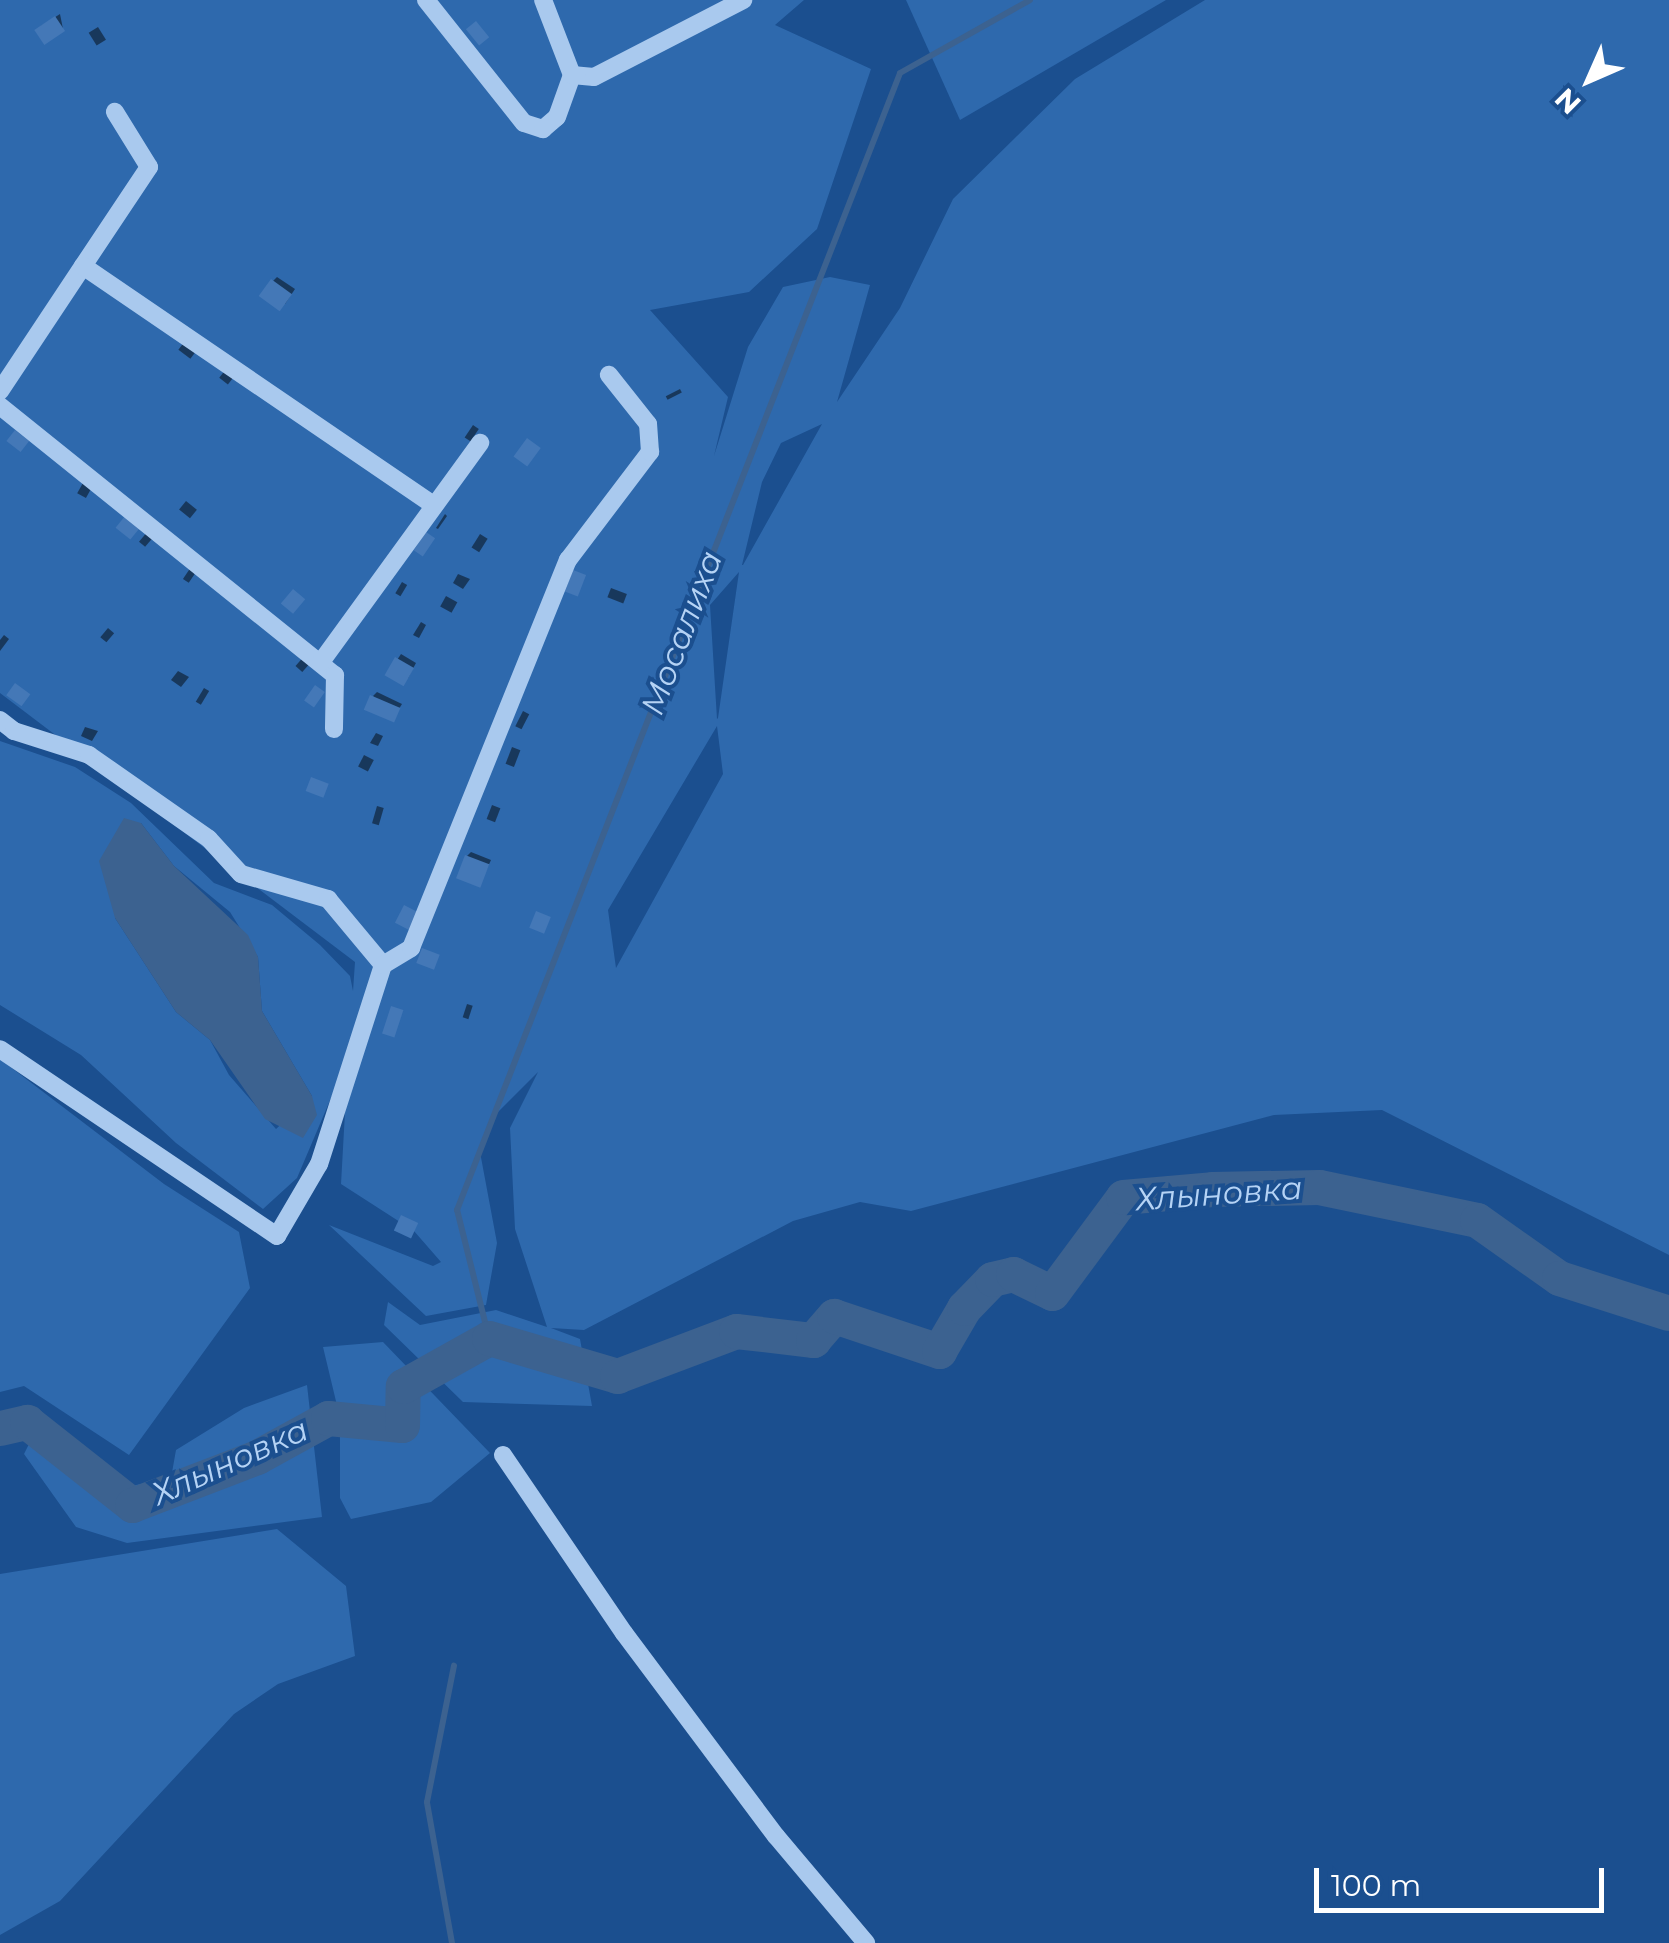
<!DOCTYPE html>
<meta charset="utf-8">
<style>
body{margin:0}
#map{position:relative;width:1669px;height:1943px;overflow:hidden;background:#1b4f8f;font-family:Montserrat,sans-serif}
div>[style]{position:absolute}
.green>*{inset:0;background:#2e69ad}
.water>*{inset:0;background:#3c6290}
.shadow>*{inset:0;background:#0007;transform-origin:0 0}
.stream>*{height:6px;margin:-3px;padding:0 3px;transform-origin:3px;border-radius:3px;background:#3c6290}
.river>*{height:35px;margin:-17.5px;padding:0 17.5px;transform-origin:17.5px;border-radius:17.5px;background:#3c6290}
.building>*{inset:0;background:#4478b7;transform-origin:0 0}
.minor>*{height:18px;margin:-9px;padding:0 9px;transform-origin:9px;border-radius:9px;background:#a9c9ee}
span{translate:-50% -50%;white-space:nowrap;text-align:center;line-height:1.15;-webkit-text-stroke:8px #1b4f8f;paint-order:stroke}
.water-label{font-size:32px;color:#b5d3f5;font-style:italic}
.north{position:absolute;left:1539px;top:30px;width:100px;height:100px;-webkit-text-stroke:8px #1b4f8f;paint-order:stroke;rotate:225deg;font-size:28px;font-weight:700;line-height:40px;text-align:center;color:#fff}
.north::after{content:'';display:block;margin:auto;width:35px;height:45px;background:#fff;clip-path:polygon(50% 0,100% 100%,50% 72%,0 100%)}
.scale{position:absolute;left:1314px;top:1868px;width:290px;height:45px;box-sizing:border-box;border:5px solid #fff;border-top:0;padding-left:12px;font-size:30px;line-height:35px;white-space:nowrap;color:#fff;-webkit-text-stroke:8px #1b4f8f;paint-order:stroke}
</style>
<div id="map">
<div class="green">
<div style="clip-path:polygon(evenodd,0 0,804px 0,775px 25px,871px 69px,817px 229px,749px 292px,650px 310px,728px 397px,714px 456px,748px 347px,783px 287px,830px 277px,870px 285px,837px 402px,900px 308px,953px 199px,1075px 79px,1205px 0,1669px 0,1669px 1255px,1382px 1110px,1274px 1115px,911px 1211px,860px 1202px,793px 1221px,584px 1330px,551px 1328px,580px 1339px,592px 1406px,463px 1402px,384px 1325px,388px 1302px,420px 1325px,496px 1310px,547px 1327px,515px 1229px,510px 1128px,538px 1072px,492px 1118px,480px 1152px,497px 1243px,486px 1305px,426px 1316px,329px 1225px,433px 1266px,441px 1262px,414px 1231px,341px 1184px,348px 1058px,297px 1178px,263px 1209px,176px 1143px,81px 1055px,0 1005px,0 741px,75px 767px,131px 803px,214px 883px,272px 905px,320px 945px,350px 976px,353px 991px,355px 962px,0 693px,0 0,822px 424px,743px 565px,742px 565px,762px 482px,781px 443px,822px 424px,0 0,739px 572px,718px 718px,717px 719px,710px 605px,739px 572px,0 0,717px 726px,723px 774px,616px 968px,608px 910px,717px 726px,0 0,141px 823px,174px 866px,230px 912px,258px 957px,262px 1011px,312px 1096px,276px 1129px,229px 1075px,210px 1040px,176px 1012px,115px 918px,141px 823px)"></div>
<div style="clip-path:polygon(906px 0,1166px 0,960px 120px)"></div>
<div style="clip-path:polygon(0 1059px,164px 1184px,239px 1232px,250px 1288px,129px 1455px,24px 1386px,0 1392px)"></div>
<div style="clip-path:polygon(383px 1342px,490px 1453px,431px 1502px,351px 1519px,340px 1498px,340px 1418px,323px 1347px)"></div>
<div style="clip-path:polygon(307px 1385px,322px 1517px,127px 1543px,76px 1527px,24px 1454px,40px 1422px,131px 1486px,171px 1478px,176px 1450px,244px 1408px)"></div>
<div style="clip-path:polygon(277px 1529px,346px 1586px,355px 1656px,278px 1684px,234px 1714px,60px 1901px,0 1935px,0 1574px)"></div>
</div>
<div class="water">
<div style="clip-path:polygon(124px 818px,141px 823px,174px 866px,248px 935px,258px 957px,262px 1011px,312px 1096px,317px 1115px,303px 1138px,265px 1119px,210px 1040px,176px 1012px,115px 918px,99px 861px)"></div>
</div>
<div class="shadow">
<div style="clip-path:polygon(60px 14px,63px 29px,41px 26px)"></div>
<div style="left:98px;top:27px;width:15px;height:11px;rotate:58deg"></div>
<div style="clip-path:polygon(277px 277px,295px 289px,285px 304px,273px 281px)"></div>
<div style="left:185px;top:341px;width:15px;height:11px;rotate:37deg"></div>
<div style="left:226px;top:369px;width:11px;height:11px;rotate:38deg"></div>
<div style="left:680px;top:389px;width:4px;height:16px;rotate:63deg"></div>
<div style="left:473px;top:425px;width:7px;height:15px;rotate:34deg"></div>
<div style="left:84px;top:481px;width:10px;height:14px;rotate:29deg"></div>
<div style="left:186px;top:501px;width:14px;height:11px;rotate:39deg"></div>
<div style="clip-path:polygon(445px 514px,447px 516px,438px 529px,436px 528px)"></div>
<div style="left:148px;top:531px;width:8px;height:14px;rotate:40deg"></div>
<div style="left:480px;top:534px;width:9px;height:16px;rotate:32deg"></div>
<div style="left:193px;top:564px;width:7px;height:18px;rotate:34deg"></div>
<div style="clip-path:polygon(458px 574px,470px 579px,463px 589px,453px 583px)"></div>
<div style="left:402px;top:582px;width:6px;height:13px;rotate:31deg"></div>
<div style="left:611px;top:588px;width:17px;height:10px;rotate:21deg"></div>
<div style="left:446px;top:596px;width:13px;height:12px;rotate:29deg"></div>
<div style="clip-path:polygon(421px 622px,426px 625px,419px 638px,413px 635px)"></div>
<div style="left:108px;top:628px;width:8px;height:12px;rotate:40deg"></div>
<div style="clip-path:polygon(4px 635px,9px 639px,0 651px,0 640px)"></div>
<div style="left:306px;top:654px;width:9px;height:16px;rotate:41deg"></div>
<div style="clip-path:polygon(401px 654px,416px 663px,408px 678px,388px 674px)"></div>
<div style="clip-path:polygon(178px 671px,189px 677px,181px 687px,171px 680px)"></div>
<div style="left:204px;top:688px;width:6px;height:16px;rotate:31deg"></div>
<div style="clip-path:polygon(377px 692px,402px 704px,392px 720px,373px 696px)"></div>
<div style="left:523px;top:711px;width:7px;height:17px;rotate:27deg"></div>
<div style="clip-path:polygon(85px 727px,98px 731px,92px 741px,81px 736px)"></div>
<div style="clip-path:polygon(376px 733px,383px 736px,378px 746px,370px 743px)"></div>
<div style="left:512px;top:747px;width:9px;height:18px;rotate:21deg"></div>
<div style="left:364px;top:755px;width:11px;height:13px;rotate:27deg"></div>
<div style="left:492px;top:805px;width:9px;height:15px;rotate:21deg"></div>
<div style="left:377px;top:806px;width:7px;height:18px;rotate:16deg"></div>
<div style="clip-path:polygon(471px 852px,491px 860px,480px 884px,467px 856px)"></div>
<div style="left:467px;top:1004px;width:6px;height:14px;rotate:18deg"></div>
</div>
<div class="stream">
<div style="left:489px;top:1338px;width:132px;rotate:-104deg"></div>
<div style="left:457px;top:1210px;width:1220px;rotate:-68.71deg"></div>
<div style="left:900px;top:73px;width:149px;rotate:-29.3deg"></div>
<div style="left:452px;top:1943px;width:143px;rotate:-100.1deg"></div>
<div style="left:427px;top:1802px;width:139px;rotate:-78.8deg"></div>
</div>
<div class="river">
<div style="left:0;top:1428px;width:28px;rotate:-13deg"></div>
<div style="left:27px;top:1422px;width:134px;rotate:38.3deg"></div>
<div style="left:132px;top:1505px;width:134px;rotate:-21deg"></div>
<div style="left:257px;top:1457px;width:81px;rotate:-28.8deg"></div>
<div style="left:328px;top:1418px;width:74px;rotate:5.4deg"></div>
<div style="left:402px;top:1425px;width:39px;rotate:-89deg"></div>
<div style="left:403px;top:1386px;width:98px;rotate:-29.2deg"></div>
<div style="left:489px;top:1338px;width:134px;rotate:16.5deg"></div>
<div style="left:617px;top:1376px;width:127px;rotate:-20.7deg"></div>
<div style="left:736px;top:1331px;width:78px;rotate:6.7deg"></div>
<div style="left:813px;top:1340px;width:32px;rotate:-49deg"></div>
<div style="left:834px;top:1316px;width:111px;rotate:18.4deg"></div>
<div style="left:939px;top:1351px;width:50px;rotate:-59.8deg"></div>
<div style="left:964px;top:1308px;width:40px;rotate:-46deg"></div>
<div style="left:992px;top:1279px;width:22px;rotate:-13deg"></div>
<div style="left:1013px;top:1274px;width:43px;rotate:26deg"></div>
<div style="left:1052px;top:1293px;width:119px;rotate:-53.5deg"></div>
<div style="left:1123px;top:1197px;width:89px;rotate:-5.1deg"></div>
<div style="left:1212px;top:1189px;width:107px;rotate:-1.1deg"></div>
<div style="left:1319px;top:1187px;width:161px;rotate:11.8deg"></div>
<div style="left:1477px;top:1220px;width:100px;rotate:35.3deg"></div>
<div style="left:1559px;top:1278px;width:115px;rotate:17.7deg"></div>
</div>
<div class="building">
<div style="left:55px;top:16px;width:18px;height:25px;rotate:56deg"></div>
<div style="left:476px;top:21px;width:21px;height:13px;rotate:51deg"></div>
<div style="left:271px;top:279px;width:26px;height:21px;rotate:36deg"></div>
<div style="left:15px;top:430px;width:18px;height:14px;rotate:38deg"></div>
<div style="left:527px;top:438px;width:17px;height:23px;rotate:36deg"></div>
<div style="left:125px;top:516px;width:19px;height:15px;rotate:39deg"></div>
<div style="left:426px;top:532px;width:11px;height:22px;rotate:34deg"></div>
<div style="left:573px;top:570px;width:14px;height:23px;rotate:21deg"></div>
<div style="left:293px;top:589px;width:16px;height:19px;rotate:40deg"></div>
<div style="left:395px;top:657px;width:22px;height:21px;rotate:30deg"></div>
<div style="left:15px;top:683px;width:19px;height:15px;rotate:36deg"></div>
<div style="left:315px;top:685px;width:12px;height:19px;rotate:35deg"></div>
<div style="left:370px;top:695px;width:33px;height:16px;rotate:23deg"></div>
<div style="left:311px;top:777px;width:19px;height:15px;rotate:21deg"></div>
<div style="left:465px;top:855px;width:26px;height:25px;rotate:21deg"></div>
<div style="left:404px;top:905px;width:18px;height:20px;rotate:27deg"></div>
<div style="left:536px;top:911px;width:16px;height:18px;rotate:22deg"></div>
<div style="left:422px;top:948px;width:19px;height:16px;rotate:21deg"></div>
<div style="left:391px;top:1006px;width:13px;height:29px;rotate:18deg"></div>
<div style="left:401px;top:1215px;width:19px;height:17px;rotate:25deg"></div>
</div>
<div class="minor">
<div style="left:426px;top:0;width:157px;rotate:51.5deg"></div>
<div style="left:524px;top:123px;width:20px;rotate:18deg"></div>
<div style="left:543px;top:129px;width:18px;rotate:-41deg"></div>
<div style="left:557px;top:117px;width:45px;rotate:-70.3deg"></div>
<div style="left:572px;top:75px;width:80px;rotate:-111.1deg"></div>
<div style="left:572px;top:75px;width:22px;rotate:5deg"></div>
<div style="left:594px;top:77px;width:168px;rotate:-27.3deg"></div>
<div style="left:83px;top:266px;width:119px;rotate:-56.3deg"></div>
<div style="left:149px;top:167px;width:65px;rotate:-121.7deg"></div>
<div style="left:0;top:391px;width:150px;rotate:-56.4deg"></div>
<div style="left:83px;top:266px;width:425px;rotate:34.3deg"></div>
<div style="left:0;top:406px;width:430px;rotate:38.8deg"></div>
<div style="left:335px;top:675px;width:54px;rotate:91.1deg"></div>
<div style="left:321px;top:662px;width:271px;rotate:-54deg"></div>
<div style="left:0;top:720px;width:18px;rotate:38deg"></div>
<div style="left:14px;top:731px;width:79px;rotate:17.7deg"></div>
<div style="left:89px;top:755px;width:146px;rotate:35deg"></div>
<div style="left:209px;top:839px;width:47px;rotate:47.6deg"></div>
<div style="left:241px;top:874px;width:91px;rotate:16deg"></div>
<div style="left:328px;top:899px;width:86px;rotate:50.2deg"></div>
<div style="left:383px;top:965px;width:209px;rotate:107.8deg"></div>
<div style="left:319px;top:1164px;width:83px;rotate:120.3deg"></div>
<div style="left:277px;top:1236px;width:334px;rotate:-146deg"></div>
<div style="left:383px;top:965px;width:33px;rotate:-31deg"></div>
<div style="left:411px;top:948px;width:419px;rotate:-68deg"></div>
<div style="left:568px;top:560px;width:136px;rotate:-52.8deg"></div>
<div style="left:650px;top:452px;width:28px;rotate:-94deg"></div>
<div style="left:648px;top:424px;width:63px;rotate:-128.5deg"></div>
<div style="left:503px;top:1455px;width:215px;rotate:55.8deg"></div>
<div style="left:624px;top:1633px;width:254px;rotate:53.2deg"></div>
<div style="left:776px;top:1836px;width:140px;rotate:49.9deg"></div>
</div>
<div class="water-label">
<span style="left:682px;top:633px;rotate:-69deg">Мосалиха</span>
<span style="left:1219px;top:1194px;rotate:-4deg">Хлыновка</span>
<span style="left:230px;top:1462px;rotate:-24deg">Хлыновка</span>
</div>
<div class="north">N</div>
<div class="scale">100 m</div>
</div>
